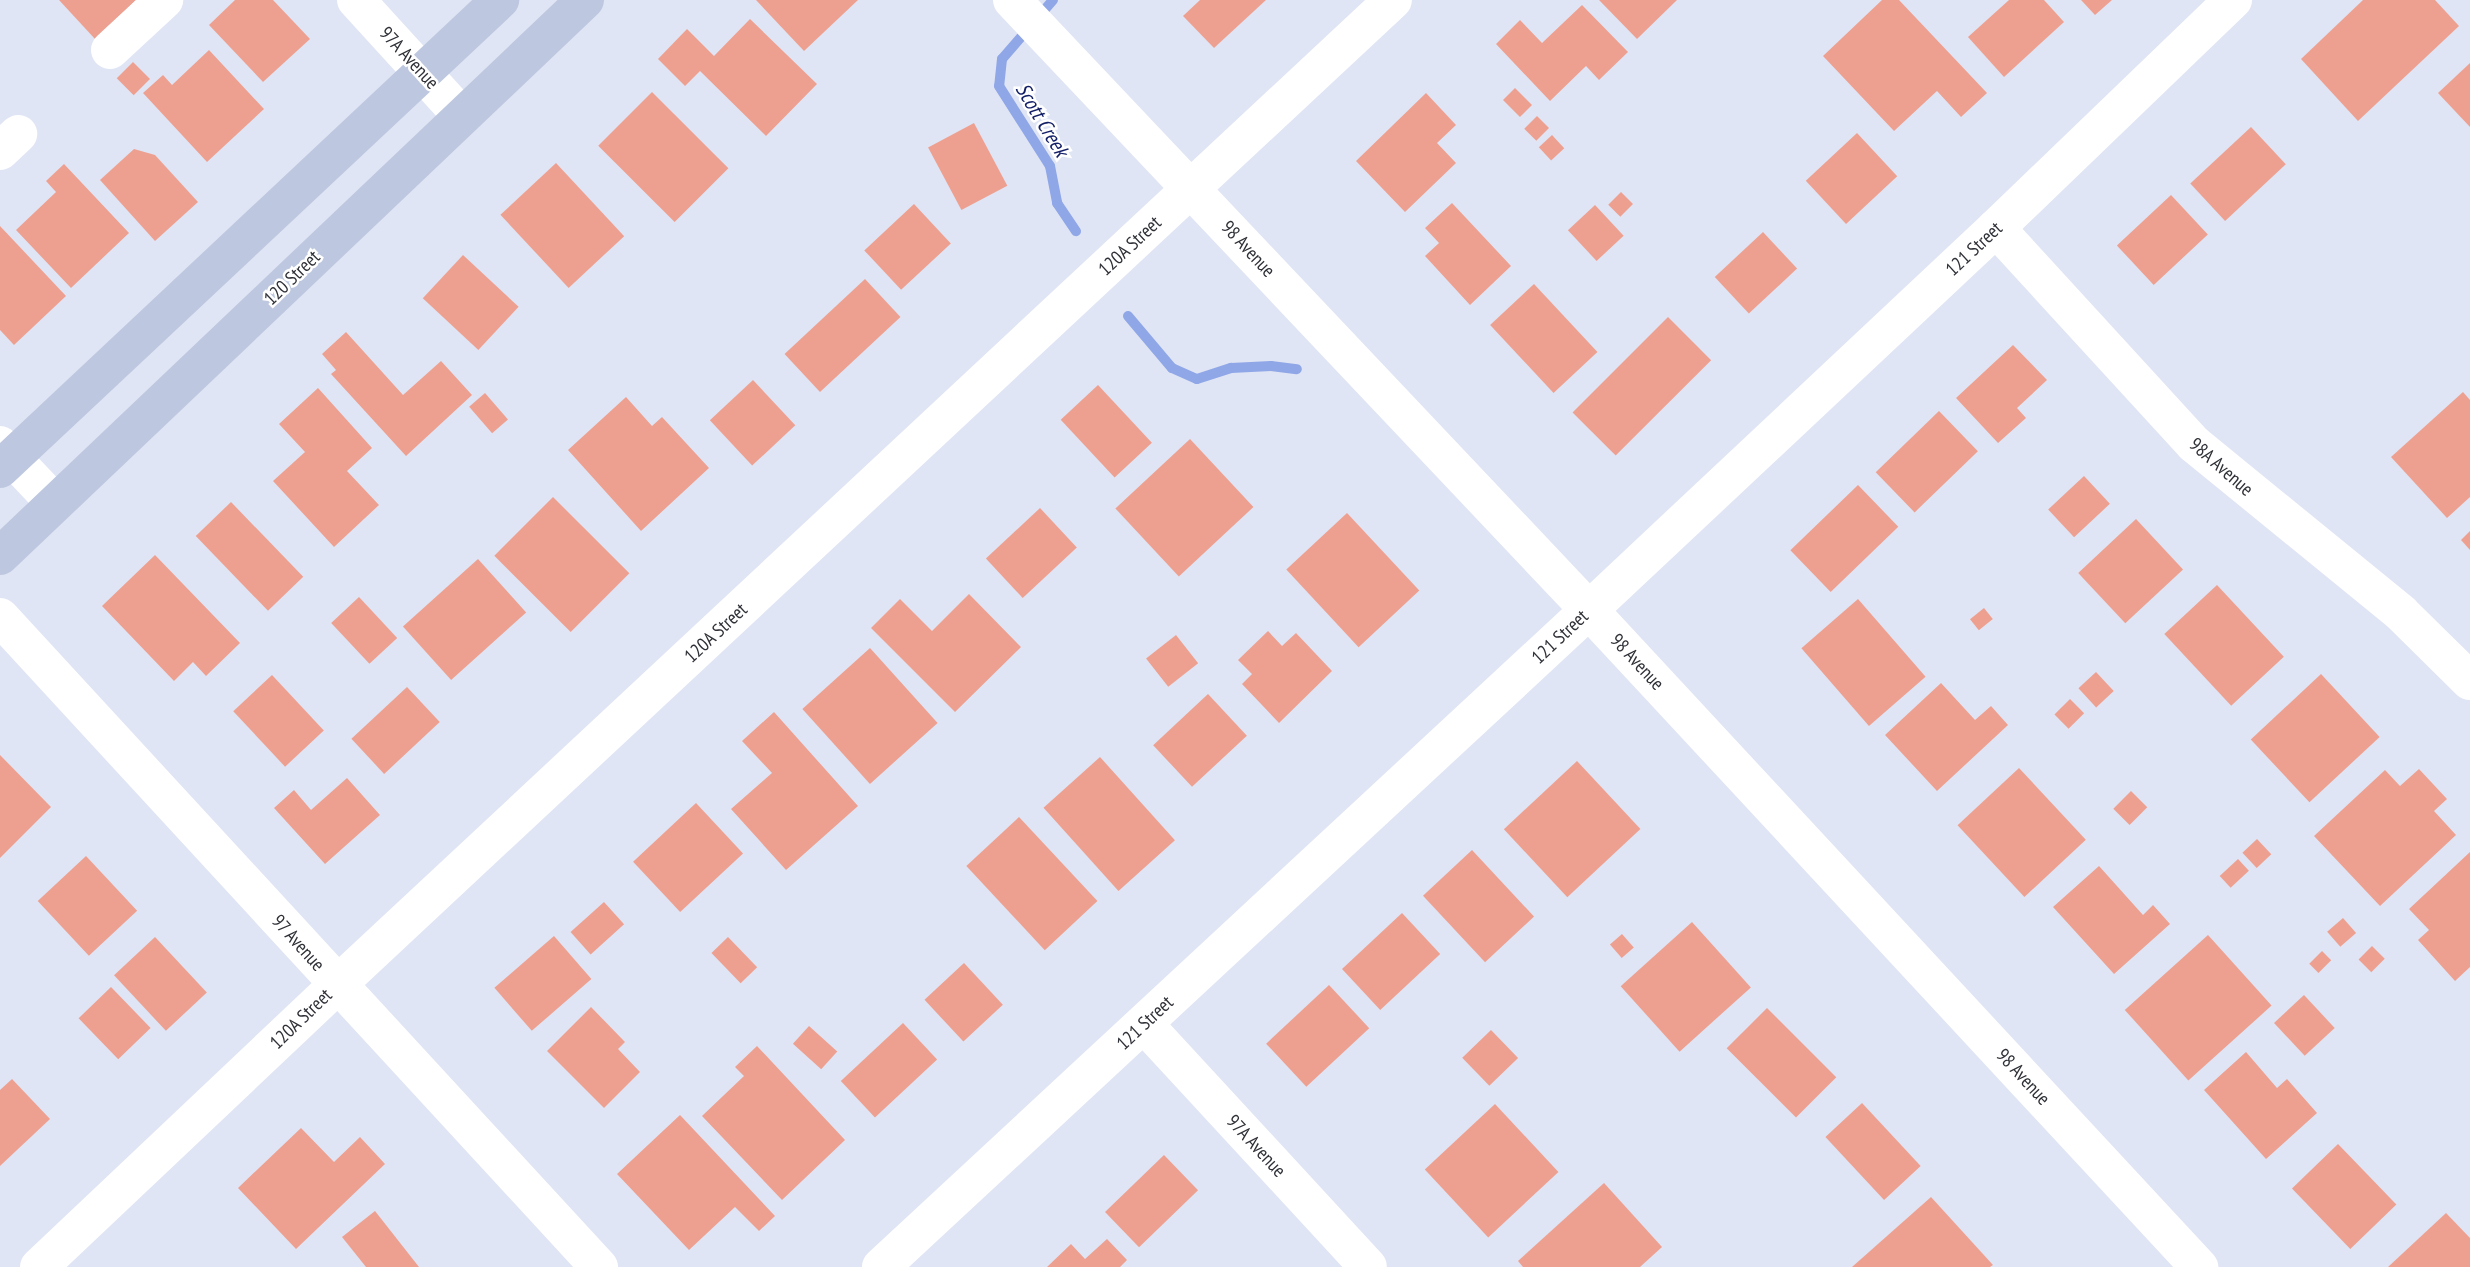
<!DOCTYPE html>
<style>
body{margin:0}
#map{position:relative;width:2470px;height:1267px;overflow:hidden;background:#dfe5f4;font-family:"PT Sans Narrow",sans-serif}
div>[style]{position:absolute}
.stream>*{height:10px;margin:-5px;padding:0 5px;transform-origin:5px;border-radius:5px;background:#90a7e7}
.building>*{inset:0;background:#eea090;transform-origin:0 0}
.minor>*{height:38px;margin:-19px;padding:0 19px;transform-origin:19px;border-radius:19px;background:#fff}
.major>*{height:38px;margin:-19px;padding:0 19px;transform-origin:19px;border-radius:19px;background:#bdc7df}
span{translate:-50% -50%;white-space:nowrap;text-align:center;line-height:1.15;-webkit-text-stroke:5px #fff;paint-order:stroke}
.street-label{font-size:19px;color:#2f3137}
.water-label{font-size:21px;color:#121e66;font-style:italic}
</style>
<div id="map">
<div class="stream">
<div style="left:1053px;top:0;width:78px;rotate:130.8deg"></div>
<div style="left:1002px;top:59px;width:27px;rotate:96deg"></div>
<div style="left:999px;top:86px;width:95px;rotate:57.5deg"></div>
<div style="left:1050px;top:166px;width:38px;rotate:79deg"></div>
<div style="left:1057px;top:203px;width:34px;rotate:56deg"></div>
<div style="left:1128px;top:316px;width:68px;rotate:49.8deg"></div>
<div style="left:1172px;top:368px;width:27px;rotate:24deg"></div>
<div style="left:1197px;top:379px;width:36px;rotate:-18deg"></div>
<div style="left:1231px;top:368px;width:40px;rotate:-2.9deg"></div>
<div style="left:1271px;top:366px;width:26px;rotate:7deg"></div>
</div>
<div class="building">
<div style="clip-path:polygon(59px 0,136px 0,95px 39px)"></div>
<div style="clip-path:polygon(235px 0,273px 0,310px 39px,263px 82px,209px 25px)"></div>
<div style="clip-path:polygon(756px 0,858px 0,804px 51px)"></div>
<div style="clip-path:polygon(1200px 0,1266px 0,1214px 48px,1183px 16px)"></div>
<div style="clip-path:polygon(1599px 0,1677px 0,1637px 39px)"></div>
<div style="clip-path:polygon(1882px 0,1899px 0,1987px 93px,1961px 117px,1937px 91px,1894px 131px,1823px 56px)"></div>
<div style="clip-path:polygon(2009px 0,2044px 0,2064px 22px,2004px 77px,1968px 37px)"></div>
<div style="clip-path:polygon(2081px 0,2112px 0,2095px 15px)"></div>
<div style="clip-path:polygon(2363px 0,2435px 0,2459px 26px,2358px 121px,2301px 59px)"></div>
<div style="clip-path:polygon(1582px 5px,1628px 52px,1599px 80px,1586px 66px,1550px 101px,1496px 44px,1520px 20px,1542px 43px)"></div>
<div style="clip-path:polygon(750px 19px,817px 84px,766px 136px,700px 71px,685px 86px,658px 59px,687px 29px,714px 56px)"></div>
<div style="clip-path:polygon(209px 50px,264px 109px,207px 162px,143px 93px,163px 75px,172px 85px)"></div>
<div style="left:133px;top:62px;width:24px;height:23px;rotate:45deg"></div>
<div style="clip-path:polygon(2470px 63px,2470px 127px,2438px 93px)"></div>
<div style="left:1515px;top:88px;width:24px;height:17px;rotate:45deg"></div>
<div style="left:652px;top:92px;width:108px;height:76px;rotate:45deg"></div>
<div style="clip-path:polygon(1426px 93px,1456px 125px,1437px 143px,1456px 163px,1405px 212px,1356px 161px)"></div>
<div style="left:1537px;top:116px;width:17px;height:18px;rotate:45deg"></div>
<div style="left:974px;top:123px;width:71px;height:52px;rotate:62deg"></div>
<div style="left:2251px;top:127px;width:51px;height:83px;rotate:47deg"></div>
<div style="left:1857px;top:133px;width:59px;height:70px;rotate:47deg"></div>
<div style="left:1552px;top:135px;width:18px;height:18px;rotate:47deg"></div>
<div style="clip-path:polygon(134px 149px,155px 155px,198px 202px,155px 241px,100px 180px)"></div>
<div style="left:556px;top:163px;width:100px;height:76px;rotate:47deg"></div>
<div style="clip-path:polygon(64px 164px,129px 233px,71px 288px,16px 230px,56px 192px,46px 181px)"></div>
<div style="left:1621px;top:192px;width:17px;height:18px;rotate:45deg"></div>
<div style="left:2171px;top:195px;width:54px;height:74px;rotate:47deg"></div>
<div style="clip-path:polygon(1452px 203px,1511px 266px,1470px 305px,1425px 256px,1439px 243px,1425px 228px)"></div>
<div style="left:914px;top:204px;width:54px;height:68px;rotate:47deg"></div>
<div style="left:1595px;top:205px;width:42px;height:37px;rotate:47deg"></div>
<div style="clip-path:polygon(0 226px,66px 296px,14px 345px,0 330px)"></div>
<div style="left:1763px;top:232px;width:50px;height:66px;rotate:47deg"></div>
<div style="left:463px;top:255px;width:76px;height:59px;rotate:43deg"></div>
<div style="left:865px;top:279px;width:52px;height:110px;rotate:47deg"></div>
<div style="left:1534px;top:284px;width:93px;height:60px;rotate:47deg"></div>
<div style="left:1668px;top:317px;width:61px;height:135px;rotate:45deg"></div>
<div style="clip-path:polygon(346px 332px,403px 395px,441px 361px,472px 395px,406px 456px,331px 374px,336px 370px,322px 354px)"></div>
<div style="clip-path:polygon(2013px 345px,2047px 380px,2017px 408px,2026px 418px,1998px 443px,1956px 398px)"></div>
<div style="left:753px;top:380px;width:62px;height:59px;rotate:47deg"></div>
<div style="left:1098px;top:385px;width:79px;height:51px;rotate:47deg"></div>
<div style="clip-path:polygon(318px 388px,372px 448px,347px 471px,379px 505px,334px 547px,273px 481px,305px 452px,279px 424px)"></div>
<div style="clip-path:polygon(2463px 392px,2470px 400px,2470px 497px,2447px 518px,2391px 457px)"></div>
<div style="left:485px;top:393px;width:35px;height:21px;rotate:49deg"></div>
<div style="clip-path:polygon(626px 397px,652px 426px,662px 417px,709px 468px,641px 531px,568px 450px)"></div>
<div style="left:1939px;top:411px;width:56px;height:88px;rotate:46deg"></div>
<div style="left:1190px;top:439px;width:93px;height:102px;rotate:47deg"></div>
<div style="left:2084px;top:476px;width:38px;height:49px;rotate:47deg"></div>
<div style="left:1858px;top:485px;width:58px;height:94px;rotate:46deg"></div>
<div style="left:553px;top:497px;width:108px;height:83px;rotate:45deg"></div>
<div style="left:231px;top:502px;width:104px;height:49px;rotate:46deg"></div>
<div style="left:1040px;top:508px;width:54px;height:74px;rotate:47deg"></div>
<div style="left:1347px;top:513px;width:106px;height:83px;rotate:47deg"></div>
<div style="left:2136px;top:519px;width:69px;height:79px;rotate:47deg"></div>
<div style="clip-path:polygon(2470px 531px,2470px 550px,2461px 540px)"></div>
<div style="clip-path:polygon(155px 555px,240px 643px,206px 676px,193px 662px,174px 681px,102px 606px)"></div>
<div style="left:478px;top:559px;width:72px;height:101px;rotate:48deg"></div>
<div style="left:2217px;top:585px;width:98px;height:72px;rotate:47deg"></div>
<div style="clip-path:polygon(969px 594px,1021px 647px,955px 712px,871px 628px,900px 599px,932px 631px)"></div>
<div style="left:359px;top:597px;width:56px;height:38px;rotate:47deg"></div>
<div style="left:1858px;top:599px;width:103px;height:75px;rotate:49deg"></div>
<div style="left:1984px;top:608px;width:14px;height:18px;rotate:51deg"></div>
<div style="clip-path:polygon(1268px 631px,1282px 646px,1296px 633px,1332px 671px,1279px 723px,1242px 684px,1252px 674px,1238px 660px)"></div>
<div style="left:1176px;top:635px;width:36px;height:38px;rotate:52deg"></div>
<div style="left:870px;top:648px;width:101px;height:91px;rotate:48deg"></div>
<div style="left:2096px;top:672px;width:26px;height:24px;rotate:47deg"></div>
<div style="left:2321px;top:674px;width:86px;height:96px;rotate:47deg"></div>
<div style="left:272px;top:675px;width:76px;height:53px;rotate:47deg"></div>
<div style="clip-path:polygon(1941px 683px,1975px 720px,1991px 706px,2008px 725px,1937px 791px,1885px 735px)"></div>
<div style="left:407px;top:687px;width:48px;height:76px;rotate:47deg"></div>
<div style="left:1208px;top:694px;width:57px;height:75px;rotate:47deg"></div>
<div style="left:2070px;top:699px;width:20px;height:22px;rotate:45deg"></div>
<div style="clip-path:polygon(774px 712px,858px 806px,786px 870px,731px 809px,772px 773px,742px 741px)"></div>
<div style="clip-path:polygon(0 755px,51px 807px,0 858px)"></div>
<div style="left:1100px;top:757px;width:112px;height:76px;rotate:48deg"></div>
<div style="left:1577px;top:761px;width:93px;height:100px;rotate:47deg"></div>
<div style="left:2019px;top:768px;width:98px;height:84px;rotate:47deg"></div>
<div style="clip-path:polygon(2419px 769px,2447px 799px,2434px 811px,2456px 835px,2380px 906px,2314px 836px,2385px 770px,2400px 786px)"></div>
<div style="clip-path:polygon(347px 778px,380px 815px,325px 864px,274px 808px,294px 790px,311px 810px)"></div>
<div style="left:2131px;top:791px;width:23px;height:25px;rotate:45deg"></div>
<div style="left:696px;top:803px;width:69px;height:86px;rotate:47deg"></div>
<div style="left:1019px;top:817px;width:115px;height:72px;rotate:47deg"></div>
<div style="left:2257px;top:839px;width:21px;height:20px;rotate:47deg"></div>
<div style="left:1472px;top:850px;width:91px;height:67px;rotate:47deg"></div>
<div style="clip-path:polygon(2470px 852px,2470px 967px,2455px 981px,2418px 940px,2429px 930px,2409px 909px)"></div>
<div style="left:86px;top:856px;width:75px;height:66px;rotate:47deg"></div>
<div style="left:2238px;top:859px;width:16px;height:25px;rotate:47deg"></div>
<div style="clip-path:polygon(2099px 866px,2143px 915px,2153px 905px,2170px 924px,2114px 974px,2053px 907px)"></div>
<div style="left:604px;top:902px;width:30px;height:45px;rotate:48deg"></div>
<div style="left:1402px;top:913px;width:56px;height:82px;rotate:47deg"></div>
<div style="left:2343px;top:918px;width:20px;height:21px;rotate:49deg"></div>
<div style="left:1692px;top:922px;width:88px;height:96px;rotate:48deg"></div>
<div style="left:1622px;top:934px;width:18px;height:16px;rotate:49deg"></div>
<div style="left:2208px;top:935px;width:95px;height:112px;rotate:48deg"></div>
<div style="left:554px;top:936px;width:57px;height:79px;rotate:49deg"></div>
<div style="left:155px;top:937px;width:76px;height:56px;rotate:47deg"></div>
<div style="left:728px;top:937px;width:42px;height:23px;rotate:46deg"></div>
<div style="left:2372px;top:946px;width:18px;height:19px;rotate:45deg"></div>
<div style="left:2322px;top:951px;width:13px;height:18px;rotate:45deg"></div>
<div style="left:964px;top:963px;width:57px;height:54px;rotate:47deg"></div>
<div style="left:1329px;top:985px;width:59px;height:86px;rotate:47deg"></div>
<div style="left:111px;top:987px;width:57px;height:45px;rotate:46deg"></div>
<div style="left:2304px;top:995px;width:45px;height:41px;rotate:47deg"></div>
<div style="clip-path:polygon(591px 1007px,625px 1042px,618px 1049px,640px 1072px,604px 1108px,547px 1051px)"></div>
<div style="left:1767px;top:1008px;width:98px;height:57px;rotate:45deg"></div>
<div style="left:903px;top:1023px;width:50px;height:85px;rotate:47deg"></div>
<div style="left:809px;top:1026px;width:38px;height:24px;rotate:42deg"></div>
<div style="left:1491px;top:1030px;width:39px;height:40px;rotate:46deg"></div>
<div style="clip-path:polygon(757px 1046px,845px 1140px,782px 1200px,702px 1116px,744px 1076px,735px 1067px)"></div>
<div style="clip-path:polygon(2246px 1052px,2277px 1088px,2287px 1079px,2317px 1113px,2266px 1159px,2204px 1090px)"></div>
<div style="clip-path:polygon(12px 1079px,50px 1119px,0 1166px,0 1090px)"></div>
<div style="left:1862px;top:1103px;width:86px;height:50px;rotate:47deg"></div>
<div style="left:1495px;top:1104px;width:93px;height:96px;rotate:47deg"></div>
<div style="clip-path:polygon(680px 1115px,775px 1216px,759px 1231px,735px 1207px,689px 1250px,617px 1174px)"></div>
<div style="clip-path:polygon(301px 1128px,334px 1162px,360px 1137px,385px 1164px,296px 1249px,238px 1188px)"></div>
<div style="left:2338px;top:1144px;width:84px;height:64px;rotate:46deg"></div>
<div style="left:1164px;top:1155px;width:49px;height:82px;rotate:46deg"></div>
<div style="clip-path:polygon(1604px 1183px,1662px 1247px,1640px 1267px,1523px 1267px,1518px 1261px)"></div>
<div style="clip-path:polygon(1931px 1197px,1993px 1265px,1990px 1267px,1852px 1267px)"></div>
<div style="clip-path:polygon(375px 1211px,419px 1267px,366px 1267px,342px 1237px)"></div>
<div style="clip-path:polygon(2446px 1213px,2470px 1238px,2470px 1267px,2388px 1267px)"></div>
<div style="clip-path:polygon(1107px 1239px,1127px 1260px,1120px 1267px,1047px 1267px,1071px 1244px,1085px 1259px)"></div>
</div>
<div class="minor">
<div style="left:356px;top:0;width:157px;rotate:47.6deg"></div>
<div style="left:1012px;top:0;width:840px;rotate:46.59deg"></div>
<div style="left:1589px;top:610px;width:897px;rotate:47.12deg"></div>
<div style="left:110px;top:50px;width:74px;rotate:-42.8deg"></div>
<div style="left:0;top:151px;width:25px;rotate:-43deg"></div>
<div style="left:1996px;top:228px;width:293px;rotate:47.5deg"></div>
<div style="left:2194px;top:444px;width:267px;rotate:39.2deg"></div>
<div style="left:2401px;top:613px;width:97px;rotate:44.6deg"></div>
<div style="left:0;top:445px;width:80px;rotate:46.5deg"></div>
<div style="left:0;top:617px;width:884px;rotate:47.34deg"></div>
<div style="left:1144px;top:1024px;width:330px;rotate:47.3deg"></div>
<div style="left:39px;top:1267px;width:410px;rotate:-43.4deg"></div>
<div style="left:337px;top:985px;width:1444px;rotate:-43.01deg"></div>
<div style="left:881px;top:1267px;width:966px;rotate:-42.86deg"></div>
<div style="left:1589px;top:610px;width:558px;rotate:-43.19deg"></div>
<div style="left:1996px;top:228px;width:329px;rotate:-43.9deg"></div>
</div>
<div class="major">
<div style="left:0;top:469px;width:686px;rotate:-43.17deg"></div>
<div style="left:0;top:556px;width:807px;rotate:-43.54deg"></div>
</div>
<div class="street-label">
<span style="left:409px;top:58px;rotate:47deg">97A Avenue</span>
<span style="left:1130px;top:246px;rotate:-43deg">120A Street</span>
<span style="left:1248px;top:249px;rotate:47deg">98 Avenue</span>
<span style="left:1974px;top:249px;rotate:-43deg">121 Street</span>
<span style="left:292px;top:278px;rotate:-44deg">120 Street</span>
<span style="left:2221px;top:467px;rotate:41deg">98A Avenue</span>
<span style="left:716px;top:633px;rotate:-43deg">120A Street</span>
<span style="left:1560px;top:637px;rotate:-43deg">121 Street</span>
<span style="left:1637px;top:662px;rotate:47deg">98 Avenue</span>
<span style="left:298px;top:943px;rotate:48deg">97 Avenue</span>
<span style="left:301px;top:1019px;rotate:-44deg">120A Street</span>
<span style="left:1145px;top:1023px;rotate:-43deg">121 Street</span>
<span style="left:2023px;top:1077px;rotate:47deg">98 Avenue</span>
<span style="left:1256px;top:1146px;rotate:47deg">97A Avenue</span>
</div>
<div class="water-label">
<span style="left:1042px;top:120px;rotate:59deg">Scott Creek</span>
</div>
</div>
